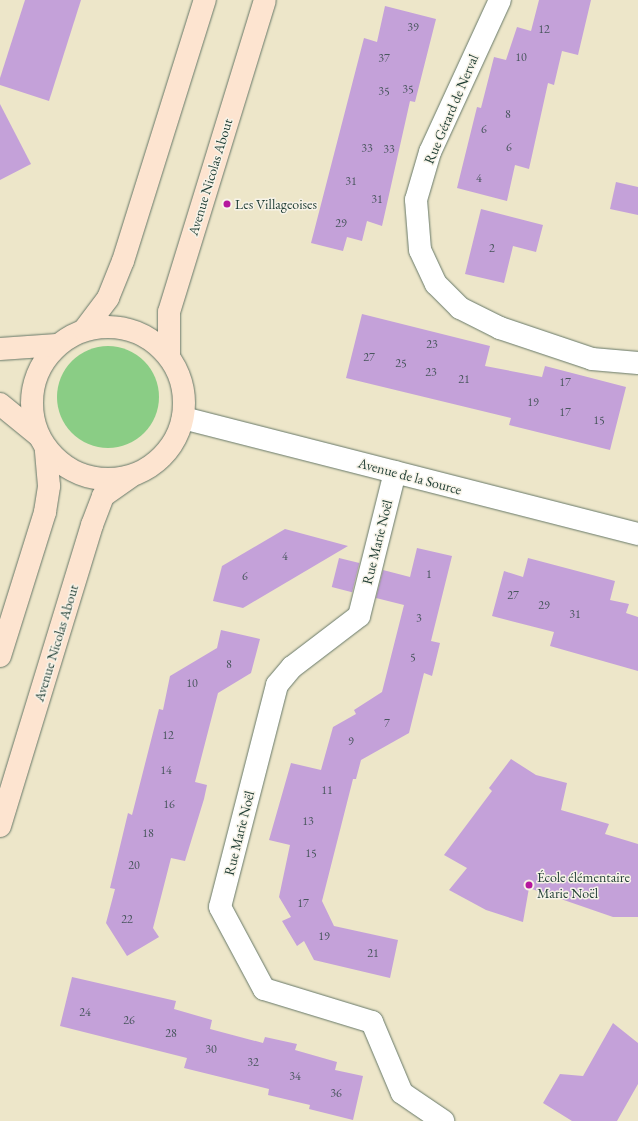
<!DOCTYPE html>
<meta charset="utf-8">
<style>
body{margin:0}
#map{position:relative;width:638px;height:1121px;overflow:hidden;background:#ede6c9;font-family:"EB Garamond",serif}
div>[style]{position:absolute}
.green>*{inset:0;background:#8acd85}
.round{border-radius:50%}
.building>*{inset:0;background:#c4a1d9;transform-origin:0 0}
.roads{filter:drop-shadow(0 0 1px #677868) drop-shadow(0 0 1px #677868)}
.street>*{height:22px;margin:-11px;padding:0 11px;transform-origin:11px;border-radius:11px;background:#fff}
.secondary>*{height:22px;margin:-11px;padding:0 11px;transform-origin:11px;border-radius:11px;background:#fde4d0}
.secondary>.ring{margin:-11px;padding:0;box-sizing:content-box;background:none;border:22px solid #fde4d0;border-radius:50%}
.dots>*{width:11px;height:11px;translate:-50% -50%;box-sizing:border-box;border:2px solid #f7f3e8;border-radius:50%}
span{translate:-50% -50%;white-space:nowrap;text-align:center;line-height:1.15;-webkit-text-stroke:3px #f7f3e8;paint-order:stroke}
.number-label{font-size:12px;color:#48565d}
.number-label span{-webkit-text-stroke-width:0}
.street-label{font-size:14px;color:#1f3d34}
.poi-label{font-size:14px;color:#1f3d34}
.left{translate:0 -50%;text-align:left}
</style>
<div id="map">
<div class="green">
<div class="round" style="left:57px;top:346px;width:102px;height:102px"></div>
</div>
<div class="building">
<div style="clip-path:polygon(25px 0,81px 0,49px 101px,0 85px,0 78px)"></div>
<div style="clip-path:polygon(539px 0,591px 0,578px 55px,562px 51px,554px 85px,548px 83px,529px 169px,515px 165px,507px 201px,457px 188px,477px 107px,481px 108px,494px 57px,506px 60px,517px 27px,531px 31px)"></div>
<div style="clip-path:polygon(385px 6px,436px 19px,415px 102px,410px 101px,382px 226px,367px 221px,362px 241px,347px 237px,343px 251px,311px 243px,364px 38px,377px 42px)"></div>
<div style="clip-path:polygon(0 104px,31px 164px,0 180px)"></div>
<div style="clip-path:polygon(616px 182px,638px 187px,638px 215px,610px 209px)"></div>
<div style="clip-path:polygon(481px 209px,543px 225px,536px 252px,513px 246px,504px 283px,465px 274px)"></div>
<div style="clip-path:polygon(362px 314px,490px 346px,485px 366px,542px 377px,545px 366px,626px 387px,610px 450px,509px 425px,511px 418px,346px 378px)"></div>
<div style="clip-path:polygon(285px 529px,348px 546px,243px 608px,213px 601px,222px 566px)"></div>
<div style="clip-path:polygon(417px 548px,452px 556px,431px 641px,440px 643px,432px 676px,424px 673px,409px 733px,361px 760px,356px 779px,353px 779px,322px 901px,334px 926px,398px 940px,390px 978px,314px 960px,304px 941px,297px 946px,282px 921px,291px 917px,279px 897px,290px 845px,269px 840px,291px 763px,321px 770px,333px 727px,356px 714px,354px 710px,382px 692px,404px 605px,376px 598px,383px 570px,410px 577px)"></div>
<div style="left:339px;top:558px;width:21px;height:30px;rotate:14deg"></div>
<div style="clip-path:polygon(528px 558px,615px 581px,610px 600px,629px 604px,626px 613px,638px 617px,638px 671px,550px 646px,554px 632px,492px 616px,504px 571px,523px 577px)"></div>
<div style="clip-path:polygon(221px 630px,260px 639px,251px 673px,218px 693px,195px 782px,207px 785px,204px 799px,185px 861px,171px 858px,153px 928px,159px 937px,127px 956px,106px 923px,115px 889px,110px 888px,128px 813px,132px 815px,159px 709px,163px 710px,170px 676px,217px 648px)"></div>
<div style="clip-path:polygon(511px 759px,536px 775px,567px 783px,561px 810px,609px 824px,605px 834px,638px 844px,638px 917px,613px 917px,529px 888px,523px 922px,486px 910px,449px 890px,467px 868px,444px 855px,492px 791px,489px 788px)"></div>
<div style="clip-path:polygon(72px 977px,176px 1001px,174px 1009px,212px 1020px,210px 1029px,263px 1043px,265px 1037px,297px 1044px,295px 1050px,337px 1062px,335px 1070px,363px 1076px,353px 1120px,309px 1109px,310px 1105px,268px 1095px,269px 1089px,184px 1068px,187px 1058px,60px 1026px)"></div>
<div style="clip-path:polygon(613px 1023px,638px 1043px,638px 1084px,617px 1121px,572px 1121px,543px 1103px,560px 1074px,583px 1076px)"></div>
</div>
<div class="roads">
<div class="street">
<div style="left:500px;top:0;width:167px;rotate:114.7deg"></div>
<div style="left:430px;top:152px;width:50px;rotate:106.3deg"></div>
<div style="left:416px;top:200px;width:50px;rotate:85.4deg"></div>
<div style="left:420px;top:250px;width:38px;rotate:65deg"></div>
<div style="left:436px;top:284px;width:34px;rotate:45deg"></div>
<div style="left:460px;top:308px;width:45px;rotate:26.6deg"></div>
<div style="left:500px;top:328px;width:97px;rotate:18.6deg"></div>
<div style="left:592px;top:359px;width:46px;rotate:5deg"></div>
<div style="left:183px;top:418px;width:470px;rotate:14.3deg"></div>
<div style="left:395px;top:472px;width:148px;rotate:104deg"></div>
<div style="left:359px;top:616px;width:84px;rotate:142.7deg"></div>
<div style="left:292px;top:667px;width:23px;rotate:130deg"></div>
<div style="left:277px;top:685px;width:229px;rotate:104.4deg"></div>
<div style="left:220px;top:907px;width:93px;rotate:61.8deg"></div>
<div style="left:264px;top:989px;width:113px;rotate:17deg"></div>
<div style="left:372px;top:1022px;width:77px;rotate:67.1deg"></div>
<div style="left:402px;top:1093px;width:50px;rotate:34.3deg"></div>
</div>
<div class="secondary">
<div class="ring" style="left:32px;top:327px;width:130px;height:130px"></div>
<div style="left:84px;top:330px;width:40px;rotate:-53deg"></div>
<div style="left:108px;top:298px;width:40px;rotate:-68deg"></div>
<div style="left:123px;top:261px;width:274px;rotate:-72.6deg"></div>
<div style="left:0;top:349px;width:57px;rotate:-4deg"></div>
<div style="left:169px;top:356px;width:44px;rotate:-90deg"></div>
<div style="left:169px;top:312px;width:326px;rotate:-72.9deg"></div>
<div style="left:0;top:404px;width:49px;rotate:39.2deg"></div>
<div style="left:0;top:656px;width:151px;rotate:-72.6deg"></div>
<div style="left:45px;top:512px;width:26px;rotate:-81deg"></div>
<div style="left:49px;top:486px;width:38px;rotate:-95deg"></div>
<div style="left:0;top:826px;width:315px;rotate:-73deg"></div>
<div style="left:92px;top:525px;width:31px;rotate:-69deg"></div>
<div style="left:103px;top:496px;width:33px;rotate:-35deg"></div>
</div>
</div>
<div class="dots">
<div style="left:227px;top:204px;background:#b5179e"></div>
<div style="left:529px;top:885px;background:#b5179e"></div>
</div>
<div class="number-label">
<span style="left:413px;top:28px">39</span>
<span style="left:544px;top:30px">12</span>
<span style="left:521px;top:58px">10</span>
<span style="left:384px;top:59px">37</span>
<span style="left:408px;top:90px">35</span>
<span style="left:384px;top:92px">35</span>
<span style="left:508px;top:115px">8</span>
<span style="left:484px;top:130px">6</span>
<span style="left:509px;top:148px">6</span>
<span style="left:367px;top:149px">33</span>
<span style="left:389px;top:150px">33</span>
<span style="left:479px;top:179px">4</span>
<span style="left:351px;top:182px">31</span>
<span style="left:377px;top:200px">31</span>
<span style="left:341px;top:224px">29</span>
<span style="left:492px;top:249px">2</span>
<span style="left:432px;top:345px">23</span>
<span style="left:369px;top:358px">27</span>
<span style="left:401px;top:364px">25</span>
<span style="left:431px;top:373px">23</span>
<span style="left:464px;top:380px">21</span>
<span style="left:565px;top:383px">17</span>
<span style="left:533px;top:403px">19</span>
<span style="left:565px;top:413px">17</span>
<span style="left:599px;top:421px">15</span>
<span style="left:285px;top:557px">4</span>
<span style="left:429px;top:575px">1</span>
<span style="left:245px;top:577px">6</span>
<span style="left:513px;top:596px">27</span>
<span style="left:544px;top:606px">29</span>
<span style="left:575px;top:615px">31</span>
<span style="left:419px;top:619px">3</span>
<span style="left:413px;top:658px">5</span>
<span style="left:229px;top:665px">8</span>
<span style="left:192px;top:684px">10</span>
<span style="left:387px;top:724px">7</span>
<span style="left:168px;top:736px">12</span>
<span style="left:351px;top:742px">9</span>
<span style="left:166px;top:771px">14</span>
<span style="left:327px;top:791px">11</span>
<span style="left:169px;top:805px">16</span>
<span style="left:308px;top:822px">13</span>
<span style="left:148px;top:834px">18</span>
<span style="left:311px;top:854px">15</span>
<span style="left:134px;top:866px">20</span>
<span style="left:303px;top:904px">17</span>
<span style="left:127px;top:920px">22</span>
<span style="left:324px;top:937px">19</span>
<span style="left:373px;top:954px">21</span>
<span style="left:85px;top:1013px">24</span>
<span style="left:129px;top:1021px">26</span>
<span style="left:171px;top:1034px">28</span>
<span style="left:211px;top:1050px">30</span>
<span style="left:253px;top:1063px">32</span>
<span style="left:295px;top:1077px">34</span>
<span style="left:336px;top:1094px">36</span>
</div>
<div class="street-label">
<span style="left:451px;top:109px;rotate:-67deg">Rue Gérard de Nerval</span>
<span style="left:210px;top:177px;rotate:-73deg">Avenue Nicolas About</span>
<span style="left:410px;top:476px;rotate:15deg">Avenue de la Source</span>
<span style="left:377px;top:542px;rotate:-76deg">Rue Marie Noël</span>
<span style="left:56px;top:643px;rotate:-73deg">Avenue Nicolas About</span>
<span style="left:239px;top:833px;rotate:-76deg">Rue Marie Noël</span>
</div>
<div class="poi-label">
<span class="left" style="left:235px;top:204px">Les Villageoises</span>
<span class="left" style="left:537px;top:885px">École élémentaire<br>Marie Noël</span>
</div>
</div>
